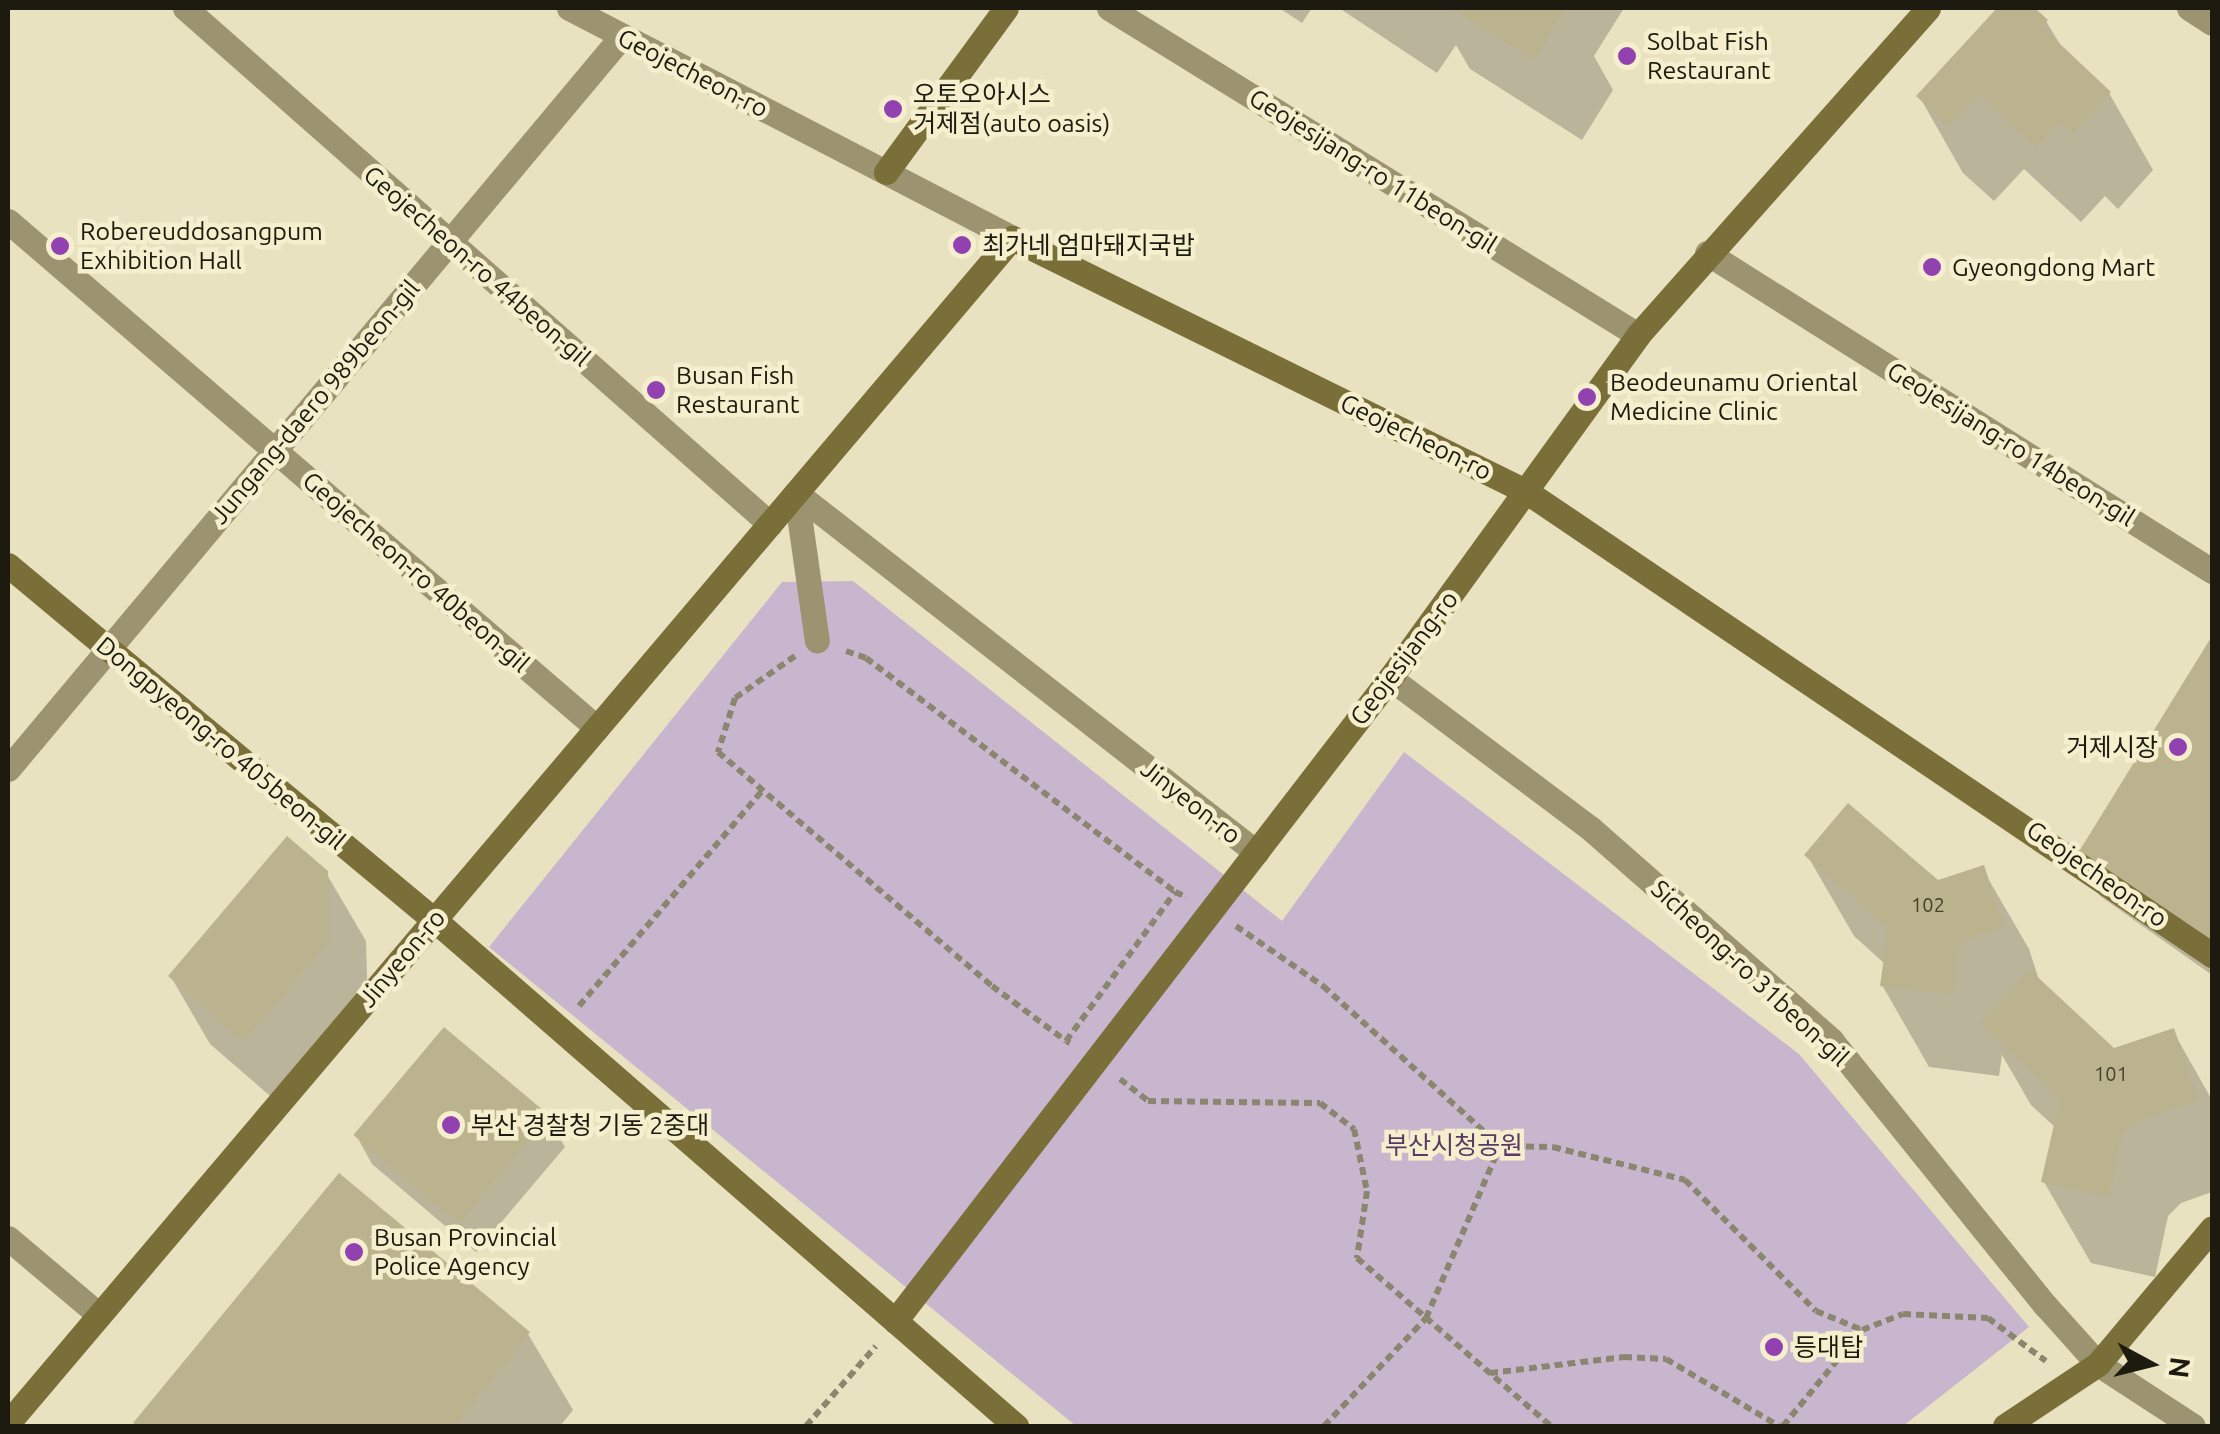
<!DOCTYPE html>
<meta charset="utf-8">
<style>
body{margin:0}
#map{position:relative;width:2220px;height:1434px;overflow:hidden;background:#e9e2c1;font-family:Ubuntu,"Noto Sans KR",sans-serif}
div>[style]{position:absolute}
.green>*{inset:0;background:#c7b6ce}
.shadow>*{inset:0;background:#0003}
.building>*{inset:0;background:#bbb38d;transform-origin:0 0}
.path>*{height:6px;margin-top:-3px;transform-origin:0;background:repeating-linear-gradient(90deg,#8b866f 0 8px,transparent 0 13px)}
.street>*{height:25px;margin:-12.5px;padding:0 12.5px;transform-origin:12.5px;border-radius:12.5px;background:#9c9471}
.secondary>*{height:25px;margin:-12.5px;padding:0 12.5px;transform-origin:12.5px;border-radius:12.5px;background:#7a6f38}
.dots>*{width:28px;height:28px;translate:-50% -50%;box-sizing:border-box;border:5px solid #f6efce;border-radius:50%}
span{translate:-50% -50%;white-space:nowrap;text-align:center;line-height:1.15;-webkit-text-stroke:9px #f6efce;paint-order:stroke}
.number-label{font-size:20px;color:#44412e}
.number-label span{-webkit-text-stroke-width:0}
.poi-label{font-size:25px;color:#1d1b0f}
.left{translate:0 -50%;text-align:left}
.right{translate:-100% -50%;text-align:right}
.street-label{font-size:25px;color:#1d1b0f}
.park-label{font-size:25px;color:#593965}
.frame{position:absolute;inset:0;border:10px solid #1d1b0f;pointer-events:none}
.north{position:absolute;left:2100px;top:1314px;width:100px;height:100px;-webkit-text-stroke:8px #f6efce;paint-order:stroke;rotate:97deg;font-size:28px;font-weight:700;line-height:40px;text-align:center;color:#1d1b0f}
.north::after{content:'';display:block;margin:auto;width:35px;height:45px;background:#1d1b0f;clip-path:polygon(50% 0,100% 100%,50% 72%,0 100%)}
</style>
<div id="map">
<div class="green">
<div style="clip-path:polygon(853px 581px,1282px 921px,1404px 752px,1799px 1054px,2029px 1327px,1903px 1426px,1076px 1426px,489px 947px,782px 582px)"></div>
</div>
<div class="shadow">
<div style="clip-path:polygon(1279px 8px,1312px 8px,1302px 23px)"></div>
<div style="clip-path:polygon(1339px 8px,1624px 8px,1594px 56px,1613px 90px,1582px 140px,1470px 69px,1456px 45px,1437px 73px)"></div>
<div style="clip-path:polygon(2000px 8px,2032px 8px,2046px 21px,2064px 51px,2109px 93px,2153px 170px,2118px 209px,2105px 196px,2081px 222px,2024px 169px,1994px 201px,1963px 173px,1919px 96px)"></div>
<div style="clip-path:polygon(2212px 641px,2212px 975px,2100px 896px,2078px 858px)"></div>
<div style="clip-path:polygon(1807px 855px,1937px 883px,1982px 868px,2029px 949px,2040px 983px,2113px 1051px,2173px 1031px,2212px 1100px,2212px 1192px,2181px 1203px,2168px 1216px,2155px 1277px,2091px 1263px,2044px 1182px,2056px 1128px,2031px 1105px,2002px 1055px,1999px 1076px,1929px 1067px,1882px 985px,1885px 964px,1854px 936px)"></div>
<div style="clip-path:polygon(326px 873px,366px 941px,368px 1009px,284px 1108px,210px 1044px,171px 977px)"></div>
<div style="clip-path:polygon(548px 1118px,565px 1147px,476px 1252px,372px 1164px,356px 1135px)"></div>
<div style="clip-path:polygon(528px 1334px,573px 1410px,560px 1426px,136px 1423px)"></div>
</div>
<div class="building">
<div style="clip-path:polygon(1451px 8px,1567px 8px,1534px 60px)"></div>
<div style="clip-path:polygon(1997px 8px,2035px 8px,2048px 20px,2042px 27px,2111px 92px,2073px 134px,2060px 121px,2036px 147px,1979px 94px,1949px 126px,1916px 96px)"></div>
<div style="clip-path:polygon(2212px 636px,2212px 955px,2075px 858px)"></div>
<div style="clip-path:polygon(1848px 803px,1938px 880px,1984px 865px,2004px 927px,1967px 939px,1960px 947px,1953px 995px,1880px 986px,1888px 928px,1804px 855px)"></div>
<div style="clip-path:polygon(287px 836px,328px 871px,330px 940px,244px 1042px,168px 976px)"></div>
<div style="clip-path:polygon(2030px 970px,2114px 1048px,2174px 1028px,2198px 1100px,2135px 1122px,2122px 1134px,2109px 1197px,2041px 1182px,2060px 1098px,1981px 1023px)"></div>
<div style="left:444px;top:1027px;width:138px;height:141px;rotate:40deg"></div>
<div style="clip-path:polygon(339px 1173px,530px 1332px,455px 1426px,138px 1426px,133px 1423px)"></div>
</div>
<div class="path">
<div style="left:846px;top:651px;width:21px;rotate:19deg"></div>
<div style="left:866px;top:658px;width:388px;rotate:37.1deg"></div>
<div style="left:795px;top:656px;width:73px;rotate:145deg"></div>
<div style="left:735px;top:698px;width:57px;rotate:107.5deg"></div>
<div style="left:718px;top:752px;width:360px;rotate:40.5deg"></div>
<div style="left:992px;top:986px;width:92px;rotate:36.6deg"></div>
<div style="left:1236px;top:926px;width:106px;rotate:34.6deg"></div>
<div style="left:1323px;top:986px;width:239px;rotate:42.1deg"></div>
<div style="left:1500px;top:1146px;width:53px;rotate:1.1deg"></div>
<div style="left:1553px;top:1147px;width:136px;rotate:14deg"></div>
<div style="left:1685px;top:1180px;width:185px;rotate:45deg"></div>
<div style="left:1816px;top:1311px;width:50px;rotate:22.4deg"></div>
<div style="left:579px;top:1006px;width:284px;rotate:-49.6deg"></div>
<div style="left:1070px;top:1043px;width:4px;rotate:-153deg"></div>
<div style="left:1066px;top:1041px;width:185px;rotate:-53.8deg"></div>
<div style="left:1175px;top:892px;width:13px;rotate:23deg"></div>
<div style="left:1120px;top:1079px;width:36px;rotate:38deg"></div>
<div style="left:1148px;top:1101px;width:172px;rotate:0.7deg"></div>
<div style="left:1320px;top:1103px;width:43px;rotate:37.4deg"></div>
<div style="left:1354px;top:1129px;width:63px;rotate:78.2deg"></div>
<div style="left:1367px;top:1191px;width:68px;rotate:98.5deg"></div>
<div style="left:1357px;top:1258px;width:257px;rotate:40.9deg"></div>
<div style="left:1490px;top:1373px;width:135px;rotate:-6.8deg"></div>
<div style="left:1624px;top:1357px;width:42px;rotate:2.7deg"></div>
<div style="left:1666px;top:1359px;width:131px;rotate:30.7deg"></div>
<div style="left:806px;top:1426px;width:106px;rotate:-48.8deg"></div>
<div style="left:1324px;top:1426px;width:149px;rotate:-46.6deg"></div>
<div style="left:1426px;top:1318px;width:187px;rotate:-66.7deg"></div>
<div style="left:1783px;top:1426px;width:124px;rotate:-50.5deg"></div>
<div style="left:1862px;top:1330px;width:44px;rotate:-21.3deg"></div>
<div style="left:1903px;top:1314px;width:85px;rotate:2.7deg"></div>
<div style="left:1988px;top:1318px;width:72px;rotate:36.6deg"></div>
</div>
<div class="street">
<div style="left:185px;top:8px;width:780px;rotate:41.41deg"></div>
<div style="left:569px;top:8px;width:499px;rotate:27.4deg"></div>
<div style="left:1109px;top:8px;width:622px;rotate:31.72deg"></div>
<div style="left:2189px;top:8px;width:27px;rotate:33deg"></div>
<div style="left:8px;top:221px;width:777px;rotate:40.72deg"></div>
<div style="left:1707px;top:253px;width:597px;rotate:32.2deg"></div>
<div style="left:796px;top:493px;width:584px;rotate:37.97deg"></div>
<div style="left:796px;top:494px;width:148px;rotate:81.9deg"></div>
<div style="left:1390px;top:678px;width:250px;rotate:36.9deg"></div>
<div style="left:1590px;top:828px;width:321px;rotate:41.3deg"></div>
<div style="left:1831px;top:1040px;width:342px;rotate:51.1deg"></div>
<div style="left:2046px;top:1306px;width:78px;rotate:48.1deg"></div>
<div style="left:2098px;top:1364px;width:113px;rotate:33.1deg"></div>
<div style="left:8px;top:769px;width:956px;rotate:-50.05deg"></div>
<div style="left:8px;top:1238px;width:119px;rotate:40.2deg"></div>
</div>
<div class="secondary">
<div style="left:886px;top:172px;width:203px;rotate:-53.8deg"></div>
<div style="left:8px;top:565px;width:570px;rotate:39.81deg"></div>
<div style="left:446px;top:930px;width:756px;rotate:41.03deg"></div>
<div style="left:895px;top:1321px;width:811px;rotate:-52.41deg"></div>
<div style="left:1390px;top:678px;width:423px;rotate:-54.1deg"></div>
<div style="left:1638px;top:335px;width:437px;rotate:-48.4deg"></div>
<div style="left:8px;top:1423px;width:1553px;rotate:-49.73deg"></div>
<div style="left:1012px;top:238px;width:574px;rotate:26.25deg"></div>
<div style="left:1527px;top:492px;width:827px;rotate:34.06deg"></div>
<div style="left:2005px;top:1426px;width:112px;rotate:-33.7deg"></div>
<div style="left:2098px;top:1364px;width:177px;rotate:-50deg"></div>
</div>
<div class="dots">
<div style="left:1627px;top:56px;background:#9241b0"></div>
<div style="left:893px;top:109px;background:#9241b0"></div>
<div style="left:962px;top:245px;background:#9241b0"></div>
<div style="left:60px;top:246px;background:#9241b0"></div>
<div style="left:1932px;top:267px;background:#9241b0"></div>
<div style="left:656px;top:390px;background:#9241b0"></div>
<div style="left:1587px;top:397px;background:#9241b0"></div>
<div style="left:2178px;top:747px;background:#9241b0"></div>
<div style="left:451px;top:1125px;background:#9241b0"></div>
<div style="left:354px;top:1252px;background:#9241b0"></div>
<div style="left:1774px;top:1347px;background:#9241b0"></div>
</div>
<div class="number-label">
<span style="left:1928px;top:904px">102</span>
<span style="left:2111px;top:1073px">101</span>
</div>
<div class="poi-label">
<span class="left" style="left:1647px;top:56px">Solbat Fish<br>Restaurant</span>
<span class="left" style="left:913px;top:109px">오토오아시스<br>거제점(auto oasis)</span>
<span class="left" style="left:80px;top:246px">Robereuddosangpum<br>Exhibition Hall</span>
<span class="left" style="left:982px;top:245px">최가네 엄마돼지국밥</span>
<span class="left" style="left:1952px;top:267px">Gyeongdong Mart</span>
<span class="left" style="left:676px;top:390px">Busan Fish<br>Restaurant</span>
<span class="left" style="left:1610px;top:397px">Beodeunamu Oriental<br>Medicine Clinic</span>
<span class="right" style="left:2158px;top:747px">거제시장</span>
<span class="left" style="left:471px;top:1125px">부산 경찰청 기동 2중대</span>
<span class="left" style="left:374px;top:1252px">Busan Provincial<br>Police Agency</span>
<span class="left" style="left:1794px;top:1347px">등대탑</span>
</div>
<div class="street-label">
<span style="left:693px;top:73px;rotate:27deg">Geojecheon-ro</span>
<span style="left:1373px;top:171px;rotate:32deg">Geojesijang-ro 11beon-gil</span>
<span style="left:477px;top:266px;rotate:41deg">Geojecheon-ro 44beon-gil</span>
<span style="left:315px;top:402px;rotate:-50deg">Jungang-daero 989beon-gil</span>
<span style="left:1416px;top:437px;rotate:26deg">Geojecheon-ro</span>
<span style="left:2011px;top:444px;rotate:32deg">Geojesijang-ro 14beon-gil</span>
<span style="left:416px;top:572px;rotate:41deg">Geojecheon-ro 40beon-gil</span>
<span style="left:1404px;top:658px;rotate:-53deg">Geojesijang-ro</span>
<span style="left:221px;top:743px;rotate:40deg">Dongpyeong-ro 405beon-gil</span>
<span style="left:1191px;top:802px;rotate:38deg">Jinyeon-ro</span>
<span style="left:2097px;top:874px;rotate:35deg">Geojecheon-ro</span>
<span style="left:402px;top:958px;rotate:-50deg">Jinyeon-ro</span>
<span style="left:1750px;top:973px;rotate:43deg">Sicheong-ro 31beon-gil</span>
</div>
<div class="park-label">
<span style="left:1454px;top:1145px">부산시청공원</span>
</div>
<div class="frame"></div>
<div class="north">N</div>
</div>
